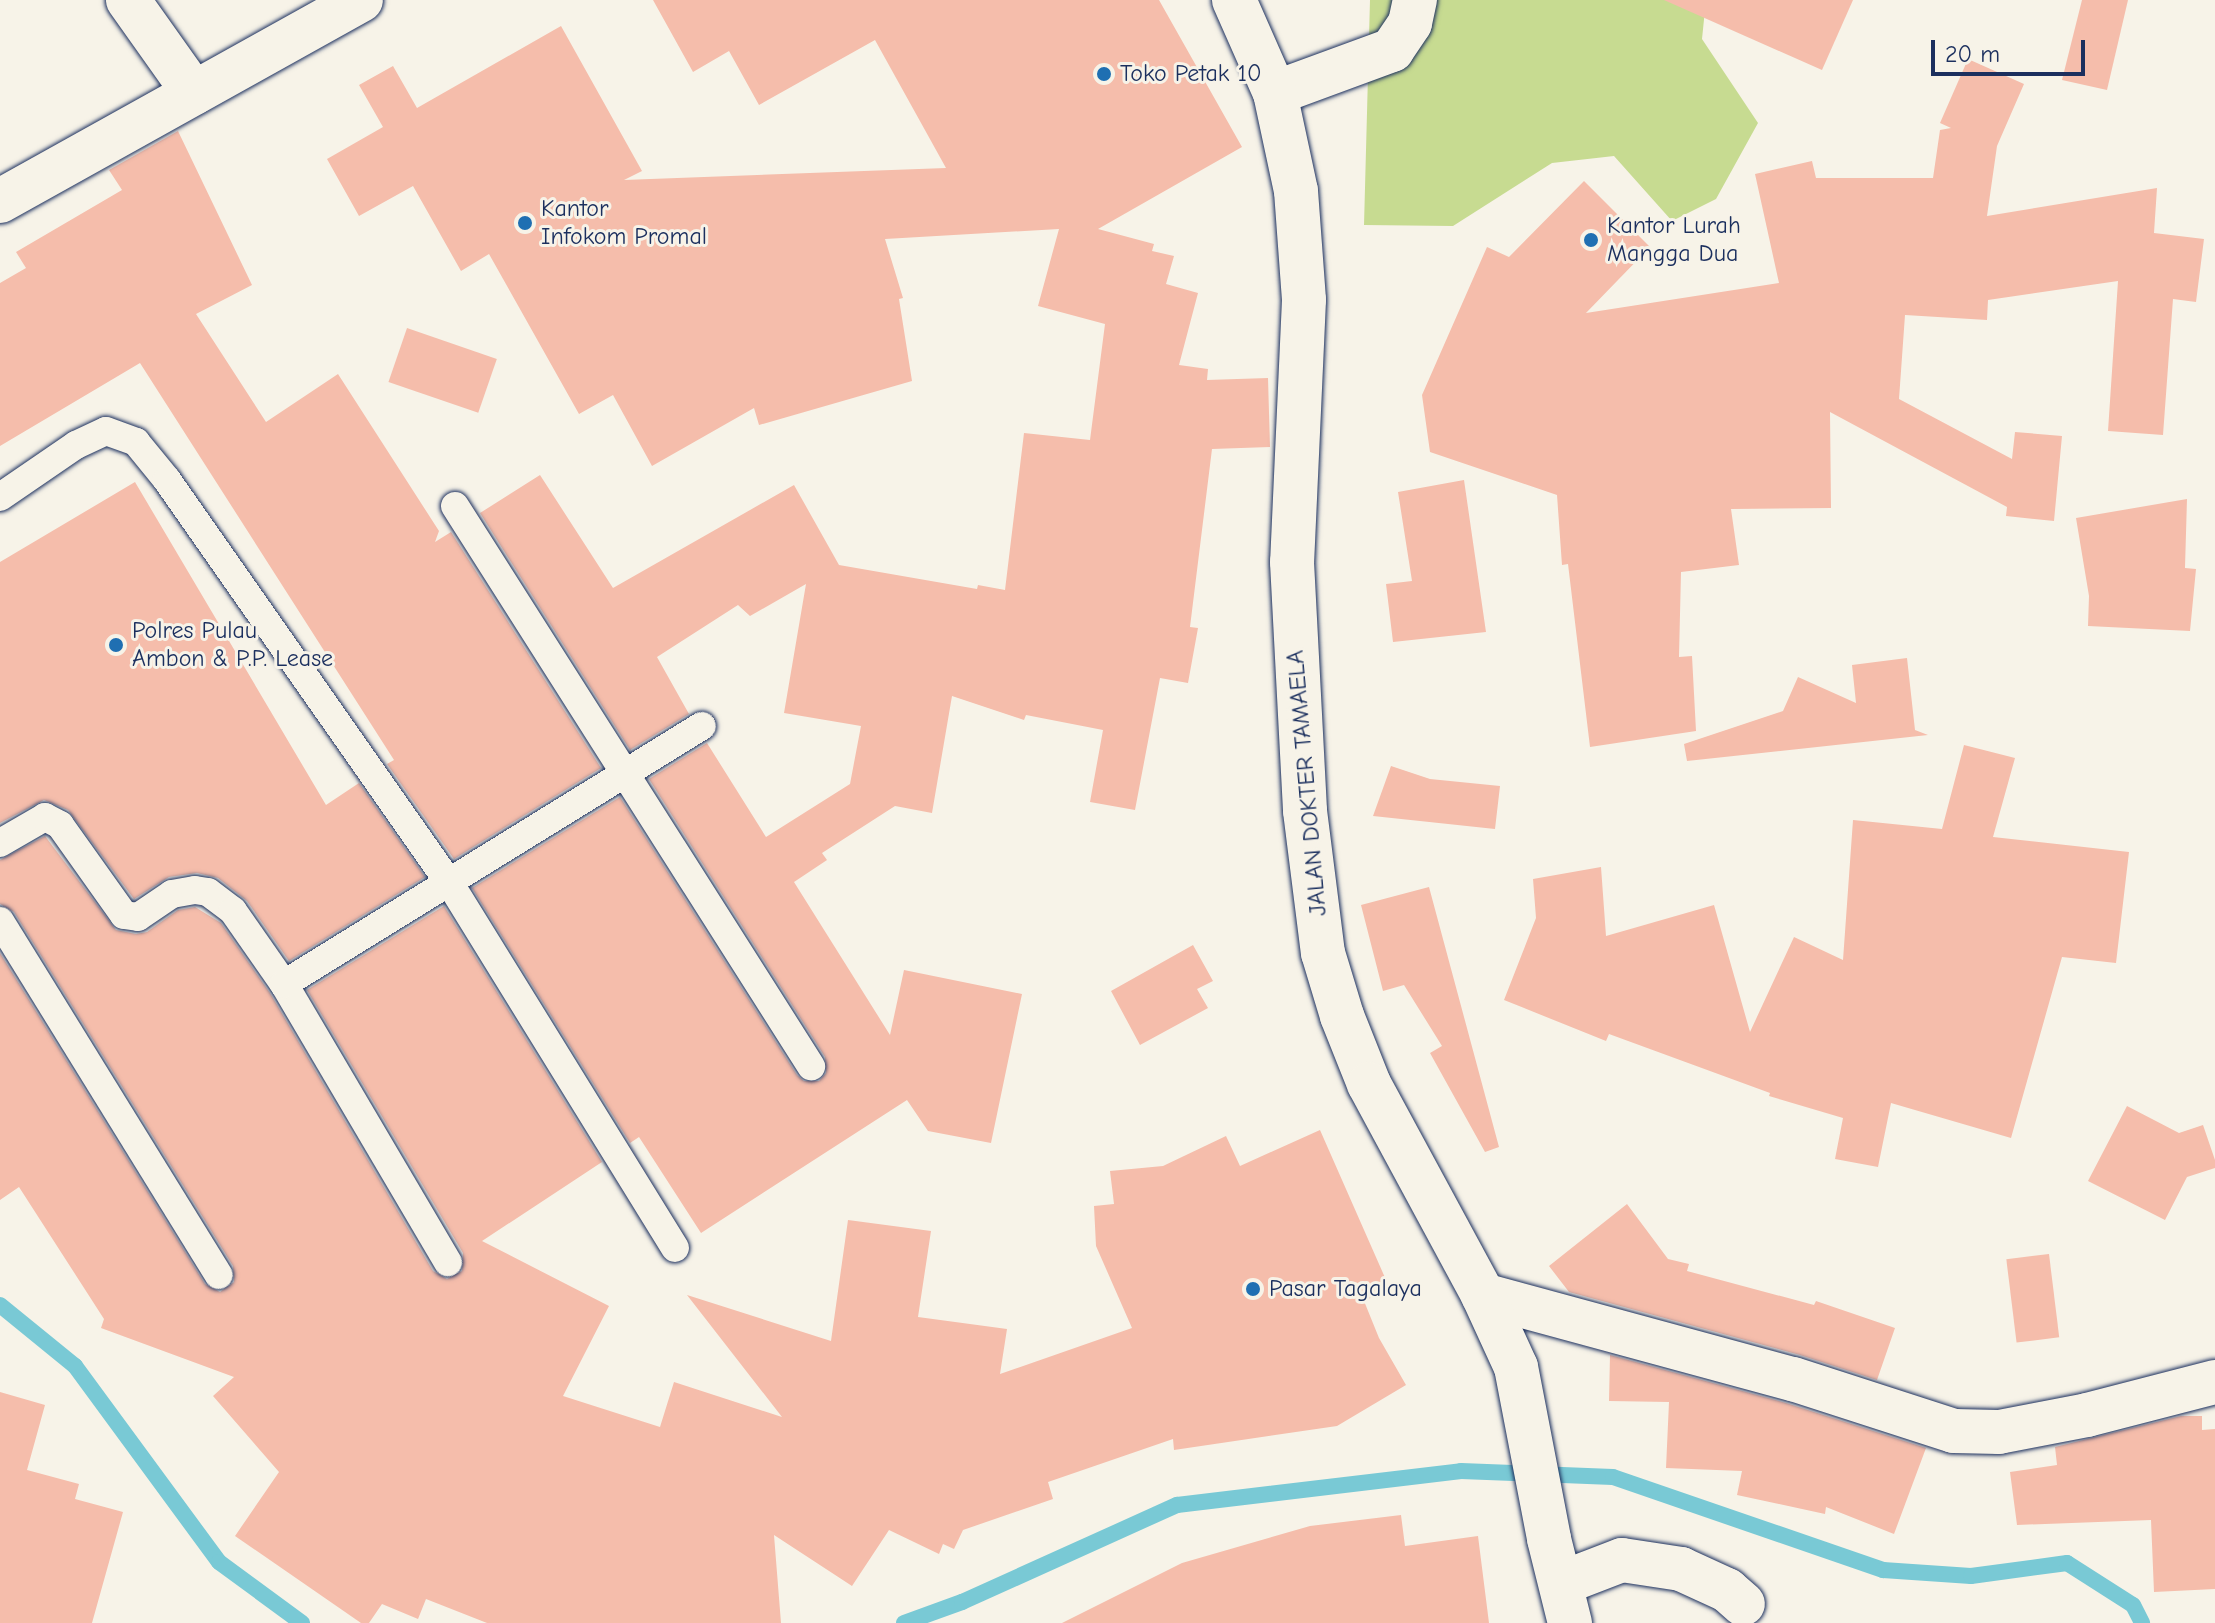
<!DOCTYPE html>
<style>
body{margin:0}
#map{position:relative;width:2215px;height:1623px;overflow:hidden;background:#f7f3e8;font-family:"Comic Neue",sans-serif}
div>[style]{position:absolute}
.green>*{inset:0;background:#c7db91}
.stream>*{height:16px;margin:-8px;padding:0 8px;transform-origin:8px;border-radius:8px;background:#79c9d5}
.building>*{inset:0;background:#f5bdab;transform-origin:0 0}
.roads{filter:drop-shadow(0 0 2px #1b2f5e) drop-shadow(0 0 2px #1b2f5e)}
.lane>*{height:28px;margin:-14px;padding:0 14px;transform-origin:14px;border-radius:14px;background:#f7f3e8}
.street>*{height:44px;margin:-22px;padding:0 22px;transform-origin:22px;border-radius:22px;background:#f7f3e8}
.primary>*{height:44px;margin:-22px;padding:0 22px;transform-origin:22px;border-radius:22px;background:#f7f3e8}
.dots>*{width:22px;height:22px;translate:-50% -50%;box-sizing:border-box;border:4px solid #f7f3e8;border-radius:50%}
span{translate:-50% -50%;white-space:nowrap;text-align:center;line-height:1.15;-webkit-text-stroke:6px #f7f3e8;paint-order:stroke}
.poi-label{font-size:24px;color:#1b2f5e}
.left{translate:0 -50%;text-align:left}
.street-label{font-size:24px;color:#1b2f5e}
.scale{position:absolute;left:1931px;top:40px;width:154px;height:36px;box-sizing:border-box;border:4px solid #1b2f5e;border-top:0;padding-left:10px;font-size:24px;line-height:28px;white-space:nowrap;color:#1b2f5e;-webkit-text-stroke:6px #f7f3e8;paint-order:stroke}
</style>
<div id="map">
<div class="green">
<div style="clip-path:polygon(1370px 0,1706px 0,1702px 39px,1758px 123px,1716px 199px,1672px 221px,1614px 156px,1552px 163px,1453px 226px,1364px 225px)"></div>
</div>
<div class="stream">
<div style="left:0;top:1305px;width:97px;rotate:39.1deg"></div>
<div style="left:75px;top:1366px;width:243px;rotate:53.7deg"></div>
<div style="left:219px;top:1562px;width:103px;rotate:36.3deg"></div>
<div style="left:904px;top:1623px;width:62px;rotate:-19.9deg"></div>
<div style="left:962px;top:1602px;width:236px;rotate:-24.3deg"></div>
<div style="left:1177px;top:1505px;width:286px;rotate:-6.8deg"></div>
<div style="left:1461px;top:1471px;width:152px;rotate:2.3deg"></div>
<div style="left:1613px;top:1477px;width:286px;rotate:19deg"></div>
<div style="left:1883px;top:1570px;width:88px;rotate:3.9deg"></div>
<div style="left:1971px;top:1576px;width:97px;rotate:-7.7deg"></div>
<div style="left:2067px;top:1563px;width:78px;rotate:32.5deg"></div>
<div style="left:2133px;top:1605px;width:20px;rotate:63deg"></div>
</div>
<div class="building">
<div style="clip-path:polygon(653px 0,1159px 0,1242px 147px,1098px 229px,1154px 244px,1152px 251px,1174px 256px,1166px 284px,1198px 293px,1179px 365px,1208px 369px,1207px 380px,1268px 378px,1270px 447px,1212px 449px,1190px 627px,1198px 628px,1188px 683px,1160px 678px,1135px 810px,1090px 802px,1103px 730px,1026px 715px,1024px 720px,952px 696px,932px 813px,895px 806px,822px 853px,827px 860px,794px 882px,890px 1035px,904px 970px,1022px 994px,991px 1143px,928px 1131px,907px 1100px,701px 1233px,639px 1137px,630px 1143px,472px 888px,620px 797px,797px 1075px,804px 1081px,819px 1081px,826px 1073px,825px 1057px,649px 779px,707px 743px,766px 837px,850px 784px,861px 726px,784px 713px,806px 584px,750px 616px,738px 605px,657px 657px,689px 714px,630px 750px,480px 513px,540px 475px,613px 588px,794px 485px,839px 565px,977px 589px,978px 585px,1005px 590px,1024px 433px,1090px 440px,1105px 324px,1038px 306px,1059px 229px,885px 239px,903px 298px,899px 299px,912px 381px,759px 425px,754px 408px,652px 466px,613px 395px,579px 414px,489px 254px,461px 271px,413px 186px,359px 216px,327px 159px,383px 127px,359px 85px,393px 66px,417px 108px,561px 26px,642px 171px,624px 180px,946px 168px,875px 40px,759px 105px,729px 51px,693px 72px)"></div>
<div style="clip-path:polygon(1664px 0,1853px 0,1822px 70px)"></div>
<div style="clip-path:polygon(2082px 0,2128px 0,2107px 90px,2062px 80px)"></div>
<div style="clip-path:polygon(1968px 59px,2024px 84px,1997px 146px,1987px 216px,2157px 188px,2154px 233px,2204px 239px,2196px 302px,2173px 299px,2163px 435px,2108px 431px,2118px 281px,1988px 300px,1987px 320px,1905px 315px,1899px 399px,2012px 459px,2015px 432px,2062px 436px,2054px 521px,2006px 516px,2007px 507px,1830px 412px,1831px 508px,1731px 509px,1739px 565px,1681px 572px,1679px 657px,1692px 656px,1696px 731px,1590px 747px,1568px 564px,1562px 565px,1557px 495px,1430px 452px,1422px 395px,1487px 247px,1509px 257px,1584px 181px,1650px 247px,1586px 313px,1779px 283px,1755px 174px,1812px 161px,1816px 178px,1933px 178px,1940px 130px,1951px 128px,1940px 123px)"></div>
<div style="clip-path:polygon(178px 131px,252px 285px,196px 314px,266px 422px,338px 374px,439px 531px,435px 542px,451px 532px,601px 768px,454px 859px,387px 764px,394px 760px,140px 363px,0 446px,0 283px,26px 268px,16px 252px,122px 190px,109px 170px)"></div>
<div style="left:407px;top:328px;width:95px;height:57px;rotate:19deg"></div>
<div style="clip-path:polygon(1464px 480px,1486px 632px,1393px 642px,1386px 584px,1412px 581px,1398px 492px)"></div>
<div style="clip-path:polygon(135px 482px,326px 805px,359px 783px,425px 877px,289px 961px,247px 901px,218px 878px,197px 873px,169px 877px,134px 899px,68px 810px,44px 800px,0 823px,0 562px)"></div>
<div style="clip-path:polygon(2187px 499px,2185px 568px,2196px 569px,2190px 631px,2088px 626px,2089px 596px,2076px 518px)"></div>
<div style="clip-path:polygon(1907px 658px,1915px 730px,1928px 735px,1687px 761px,1684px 744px,1783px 711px,1798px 677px,1856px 703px,1852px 665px)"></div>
<div style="clip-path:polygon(1964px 745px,2015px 758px,1993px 837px,2129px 852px,2116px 963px,2062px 957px,2011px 1138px,1891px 1103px,1878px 1167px,1835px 1159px,1843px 1118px,1769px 1096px,1770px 1093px,1609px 1034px,1606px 1041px,1504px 1000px,1536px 918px,1533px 879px,1601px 867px,1606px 936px,1714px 905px,1750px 1032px,1794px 937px,1843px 960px,1853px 820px,1942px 829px)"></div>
<div style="clip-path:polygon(1391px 766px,1430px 779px,1500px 786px,1495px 829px,1373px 816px)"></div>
<div style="clip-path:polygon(45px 836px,116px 930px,136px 934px,147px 932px,178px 910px,195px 907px,221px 923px,270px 993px,433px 1271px,447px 1279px,462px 1271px,463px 1253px,307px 990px,444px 906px,602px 1162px,482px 1241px,609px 1306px,563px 1396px,660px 1427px,674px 1382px,782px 1417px,687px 1295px,831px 1341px,848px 1220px,931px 1231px,918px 1317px,1007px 1329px,1000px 1374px,1132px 1328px,1096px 1246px,1094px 1206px,1114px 1204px,1110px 1171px,1163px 1166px,1226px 1136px,1240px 1166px,1320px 1130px,1390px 1289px,1364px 1301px,1379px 1338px,1406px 1385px,1337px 1426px,1174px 1450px,1173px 1439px,1048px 1482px,1053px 1499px,963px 1530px,954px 1549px,943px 1544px,939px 1554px,889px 1530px,852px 1586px,774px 1535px,781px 1623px,487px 1623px,426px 1599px,418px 1619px,382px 1604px,369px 1623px,361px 1623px,235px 1536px,279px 1472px,213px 1396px,234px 1377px,101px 1328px,104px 1319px,19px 1187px,0 1200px,0 953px,205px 1284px,220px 1292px,234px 1282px,233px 1266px,14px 912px,0 904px,0 860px)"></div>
<div style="clip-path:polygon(1429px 887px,1499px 1147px,1485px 1152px,1430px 1053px,1442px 1046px,1404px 985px,1383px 991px,1361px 905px)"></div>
<div style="clip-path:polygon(1193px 945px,1213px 981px,1197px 989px,1208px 1008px,1140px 1045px,1111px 991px)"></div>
<div style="clip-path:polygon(2127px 1106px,2179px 1133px,2203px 1125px,2215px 1160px,2215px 1168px,2187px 1177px,2165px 1220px,2088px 1181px)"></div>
<div style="clip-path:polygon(1627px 1204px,1668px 1259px,1689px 1264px,1687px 1271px,1814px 1305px,1816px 1301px,1895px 1328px,1877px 1380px,1800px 1355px,1569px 1292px,1549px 1266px)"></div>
<div style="left:2049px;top:1254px;width:84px;height:43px;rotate:83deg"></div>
<div style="clip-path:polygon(1610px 1355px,1786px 1403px,1926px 1448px,1894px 1534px,1826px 1507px,1825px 1514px,1737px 1495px,1742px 1471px,1666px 1468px,1669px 1402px,1609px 1401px)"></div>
<div style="clip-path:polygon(0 1392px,45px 1405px,27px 1470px,79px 1484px,75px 1499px,123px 1512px,92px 1623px,0 1623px)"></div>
<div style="clip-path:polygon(2181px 1416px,2202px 1416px,2202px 1430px,2215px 1429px,2215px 1589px,2154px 1592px,2151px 1520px,2017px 1525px,2010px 1472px,2057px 1465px,2055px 1447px)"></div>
<div style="clip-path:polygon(1401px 1515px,1405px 1546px,1478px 1536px,1489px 1623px,1062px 1623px,1182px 1563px,1310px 1526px)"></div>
</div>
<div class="roads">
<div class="lane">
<div style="left:0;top:497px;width:92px;rotate:-34.4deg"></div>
<div style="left:76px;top:445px;width:33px;rotate:-25deg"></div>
<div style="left:106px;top:431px;width:32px;rotate:20deg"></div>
<div style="left:136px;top:442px;width:49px;rotate:50.8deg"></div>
<div style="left:167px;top:480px;width:491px;rotate:55deg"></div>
<div style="left:449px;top:882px;width:430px;rotate:58.3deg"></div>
<div style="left:455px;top:506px;width:664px;rotate:57.56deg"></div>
<div style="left:0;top:843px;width:52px;rotate:-30deg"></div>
<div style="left:45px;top:817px;width:17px;rotate:28deg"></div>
<div style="left:60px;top:825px;width:110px;rotate:54.6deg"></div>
<div style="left:124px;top:915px;width:14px;rotate:8deg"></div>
<div style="left:138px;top:917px;width:41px;rotate:-34.1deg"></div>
<div style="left:172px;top:894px;width:23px;rotate:-10deg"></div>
<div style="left:195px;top:890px;width:13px;rotate:9deg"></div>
<div style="left:208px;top:892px;width:31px;rotate:37deg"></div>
<div style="left:233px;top:911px;width:89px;rotate:55.1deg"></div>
<div style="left:284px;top:984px;width:323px;rotate:59.5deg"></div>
<div style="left:0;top:921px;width:416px;rotate:58.3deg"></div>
<div style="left:284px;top:984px;width:491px;rotate:-31.7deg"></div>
</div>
<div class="street">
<div style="left:128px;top:0;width:114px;rotate:54.6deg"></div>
<div style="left:1275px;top:93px;width:125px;rotate:-20.2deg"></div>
<div style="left:1392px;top:50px;width:32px;rotate:-56deg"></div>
<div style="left:1410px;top:23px;width:24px;rotate:-78deg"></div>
<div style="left:0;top:201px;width:413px;rotate:-29.1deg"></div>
<div style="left:1483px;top:1295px;width:321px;rotate:15.2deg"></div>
<div style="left:1793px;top:1379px;width:169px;rotate:17.9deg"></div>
<div style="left:1954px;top:1431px;width:45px;rotate:1.3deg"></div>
<div style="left:1999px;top:1432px;width:90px;rotate:-10.9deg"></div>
<div style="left:2087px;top:1415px;width:132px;rotate:-14.5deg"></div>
<div style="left:1562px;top:1583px;width:64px;rotate:-21deg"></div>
<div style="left:1622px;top:1560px;width:60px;rotate:8.7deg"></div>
<div style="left:1681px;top:1569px;width:51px;rotate:24.5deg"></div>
<div style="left:1727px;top:1590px;width:21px;rotate:41deg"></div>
</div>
<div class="primary">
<div style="left:1234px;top:0;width:102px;rotate:66.2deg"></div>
<div style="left:1275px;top:93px;width:100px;rotate:77.9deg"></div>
<div style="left:1296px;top:191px;width:109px;rotate:85.8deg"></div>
<div style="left:1304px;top:300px;width:262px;rotate:92.6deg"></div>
<div style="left:1292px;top:562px;width:249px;rotate:87deg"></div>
<div style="left:1305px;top:811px;width:143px;rotate:82.8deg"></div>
<div style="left:1323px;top:953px;width:66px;rotate:73.2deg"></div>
<div style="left:1342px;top:1016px;width:73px;rotate:68.3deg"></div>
<div style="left:1369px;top:1084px;width:240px;rotate:61.6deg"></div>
<div style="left:1483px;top:1295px;width:79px;rotate:65.4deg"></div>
<div style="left:1516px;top:1367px;width:175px;rotate:79.1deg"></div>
<div style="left:1549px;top:1539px;width:87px;rotate:76deg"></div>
</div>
</div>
<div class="dots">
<div style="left:1104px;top:74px;background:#1f6fb2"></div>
<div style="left:525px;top:223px;background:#1f6fb2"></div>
<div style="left:1591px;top:240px;background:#1f6fb2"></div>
<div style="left:116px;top:645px;background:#1f6fb2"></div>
<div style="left:1253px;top:1289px;background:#1f6fb2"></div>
</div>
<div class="poi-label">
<span class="left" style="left:1120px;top:74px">Toko Petak 10</span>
<span class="left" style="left:541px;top:223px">Kantor<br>Infokom Promal</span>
<span class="left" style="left:1607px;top:240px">Kantor Lurah<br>Mangga Dua</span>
<span class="left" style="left:132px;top:645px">Polres Pulau<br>Ambon &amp; P.P. Lease</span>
<span class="left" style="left:1269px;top:1289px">Pasar Tagalaya</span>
</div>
<div class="street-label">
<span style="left:1307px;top:783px;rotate:-95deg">JALAN DOKTER TAMAELA</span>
</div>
<div class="scale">20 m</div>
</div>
